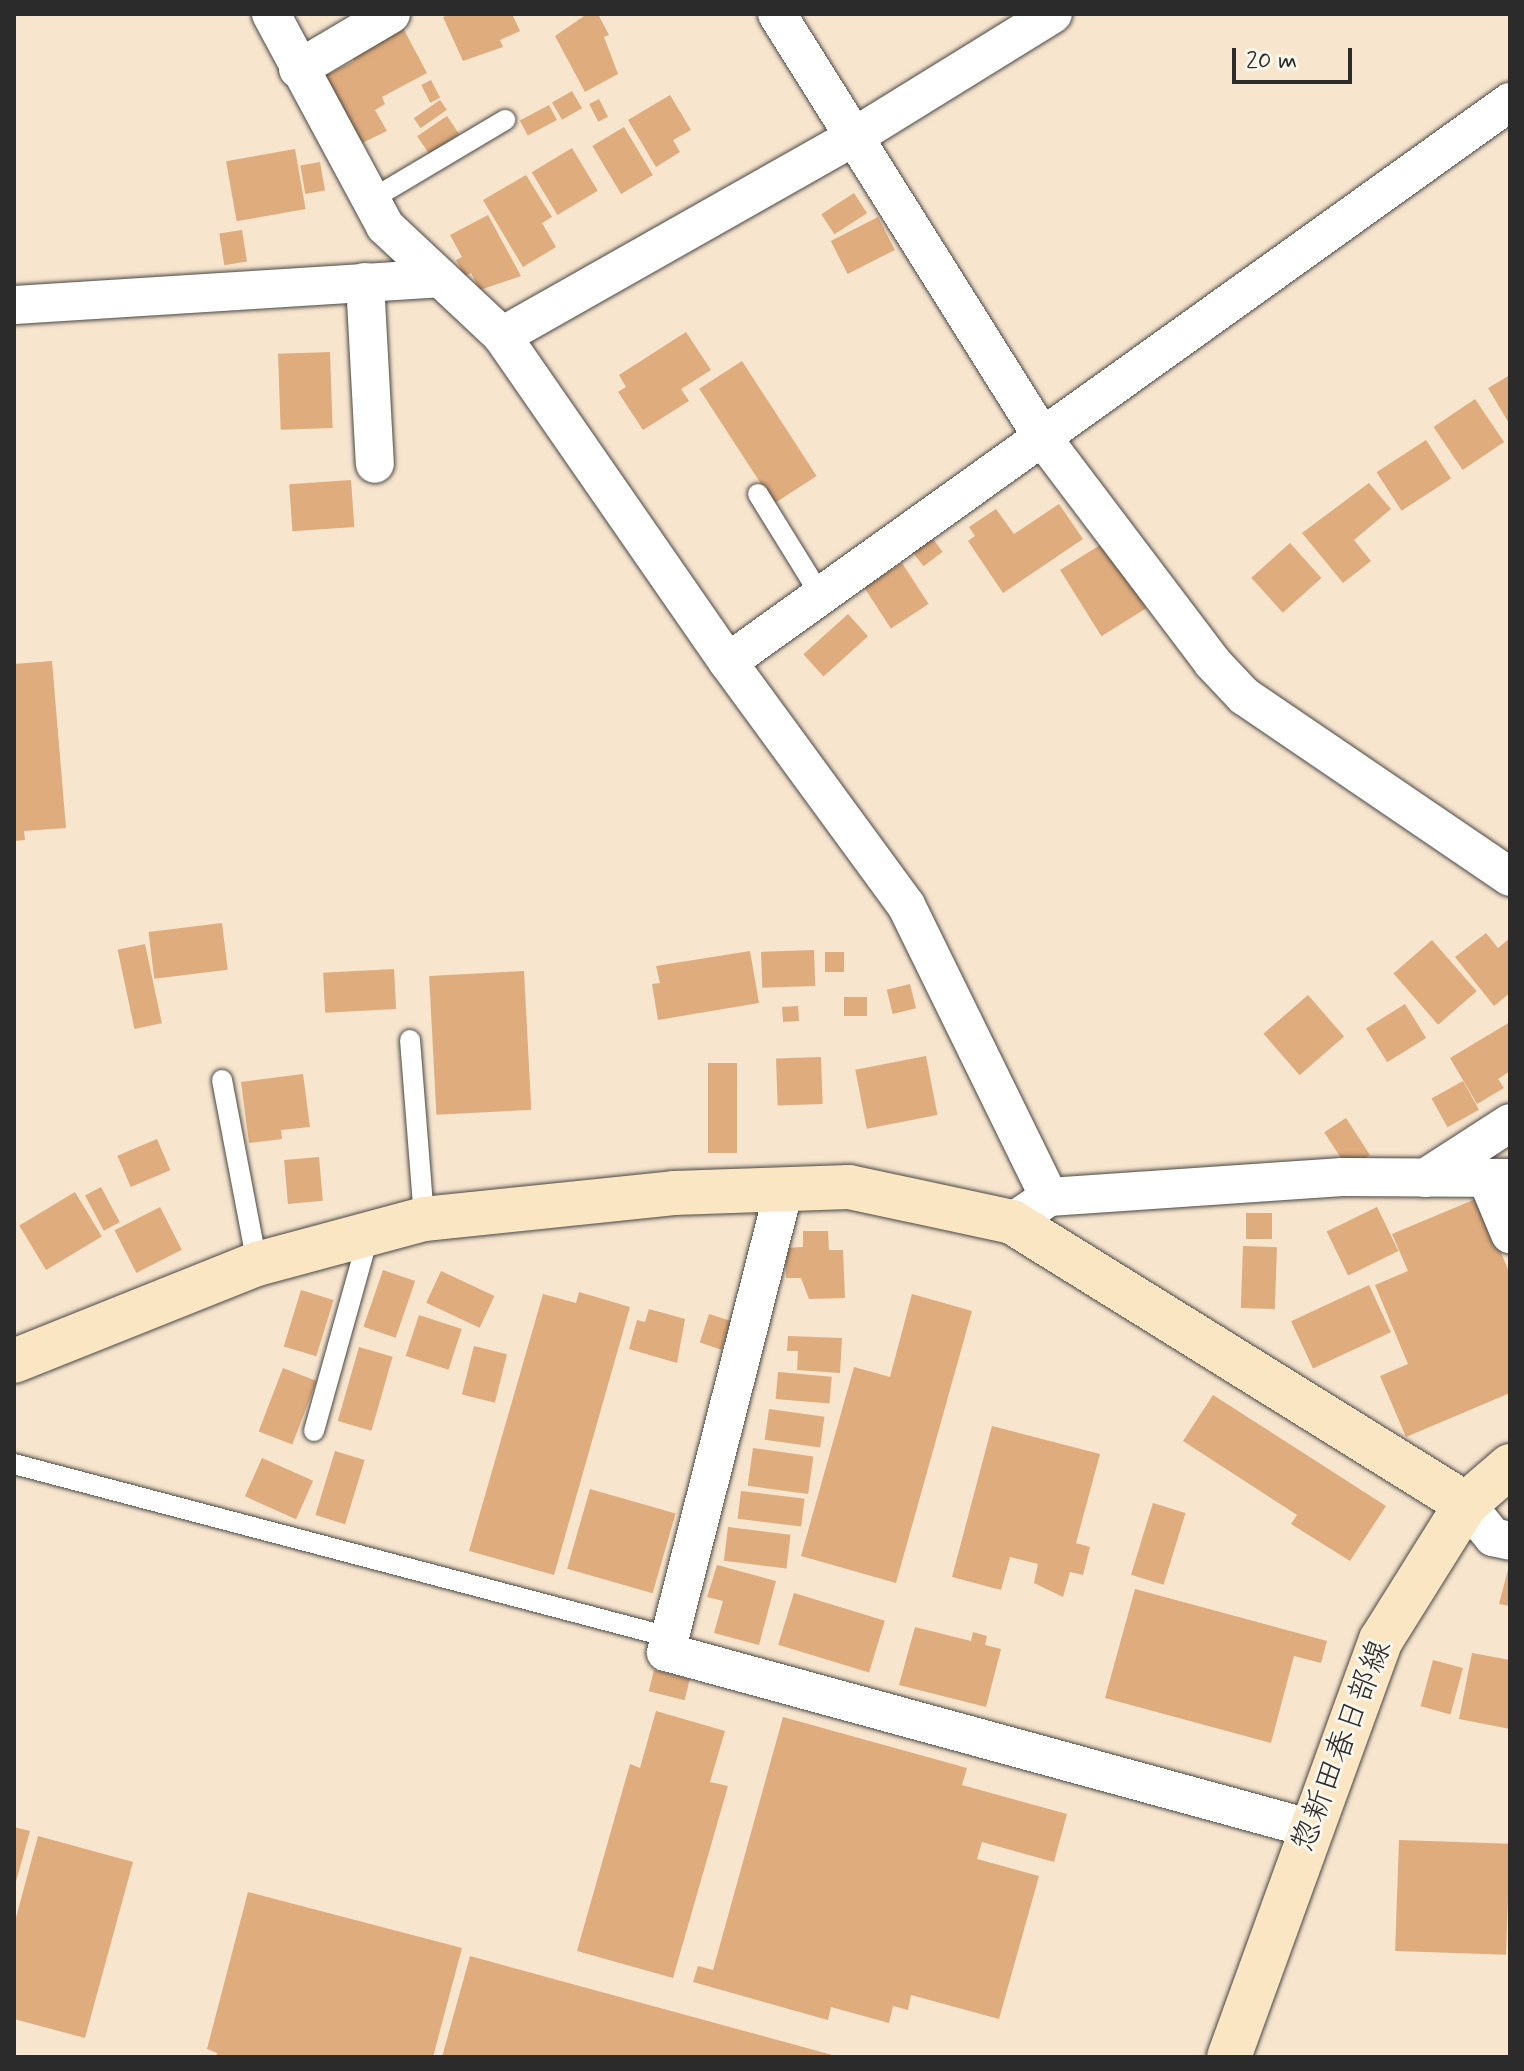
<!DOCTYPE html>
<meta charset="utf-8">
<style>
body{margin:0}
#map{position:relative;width:1524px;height:2071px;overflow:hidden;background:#f7e5ce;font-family:Mynerve,"Klee One",sans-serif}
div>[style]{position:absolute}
.building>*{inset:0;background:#dfac7d;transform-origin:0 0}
.roads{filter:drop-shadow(0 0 2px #4a4743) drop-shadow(0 0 2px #4a4743)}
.lane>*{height:20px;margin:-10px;padding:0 10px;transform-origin:10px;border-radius:10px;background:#fff}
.street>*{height:38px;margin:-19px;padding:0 19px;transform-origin:19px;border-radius:19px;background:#fff}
.secondary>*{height:44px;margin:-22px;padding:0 22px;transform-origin:22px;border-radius:22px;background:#fbe6c4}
span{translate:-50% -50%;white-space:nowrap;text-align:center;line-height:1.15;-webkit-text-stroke:6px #fbf7ec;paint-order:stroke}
.street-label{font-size:32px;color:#2b2b2b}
.frame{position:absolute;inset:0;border:16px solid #2b2b2b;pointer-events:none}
.scale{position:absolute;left:1232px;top:48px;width:120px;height:36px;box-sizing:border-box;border:4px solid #2b2b2b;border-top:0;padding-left:10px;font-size:24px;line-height:28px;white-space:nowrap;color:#2b2b2b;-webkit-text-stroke:6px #fbf7ec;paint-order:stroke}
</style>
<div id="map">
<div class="building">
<div style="clip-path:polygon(450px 14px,512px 14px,520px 31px,500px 40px,503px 47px,463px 61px,443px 17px)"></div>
<div style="clip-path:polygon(587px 14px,598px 14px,609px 35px,604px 37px,618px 74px,585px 92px,555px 36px)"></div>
<div style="clip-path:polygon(403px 28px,427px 73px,382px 97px,385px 104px,375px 110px,387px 131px,360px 144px,325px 76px,354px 61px,351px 54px)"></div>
<div style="left:431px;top:80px;width:20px;height:11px;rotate:63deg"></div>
<div style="left:572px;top:91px;width:20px;height:23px;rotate:60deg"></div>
<div style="clip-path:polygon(670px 95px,691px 130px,673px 140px,680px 152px,656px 167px,628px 120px)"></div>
<div style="left:599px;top:99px;width:20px;height:11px;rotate:63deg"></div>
<div style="left:440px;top:100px;width:12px;height:32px;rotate:55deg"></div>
<div style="left:549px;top:105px;width:17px;height:33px;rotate:62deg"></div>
<div style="left:447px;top:116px;width:22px;height:36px;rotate:56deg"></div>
<div style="left:624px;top:127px;width:56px;height:37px;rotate:59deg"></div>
<div style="left:572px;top:148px;width:50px;height:47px;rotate:59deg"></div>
<div style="left:295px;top:149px;width:61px;height:70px;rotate:80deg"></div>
<div style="left:320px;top:162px;width:29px;height:20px;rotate:80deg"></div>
<div style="clip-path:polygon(526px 175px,552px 217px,542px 223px,556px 247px,523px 267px,483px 200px)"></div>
<div style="left:854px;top:193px;width:24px;height:39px;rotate:57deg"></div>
<div style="clip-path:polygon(488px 215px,521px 276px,480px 290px,471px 273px,464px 276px,456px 260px,462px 257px,450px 235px)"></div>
<div style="left:878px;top:217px;width:37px;height:53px;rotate:63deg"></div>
<div style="left:242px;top:230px;width:32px;height:23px;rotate:81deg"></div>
<div style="clip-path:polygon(686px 332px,711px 370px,681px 389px,689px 401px,643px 430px,618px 392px,626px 387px,619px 375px)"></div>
<div style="left:330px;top:352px;width:76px;height:52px;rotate:88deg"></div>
<div style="left:742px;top:361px;width:137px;height:51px;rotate:57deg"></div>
<div style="clip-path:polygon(1510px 375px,1510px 425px,1488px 388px)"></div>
<div style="left:1475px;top:399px;width:52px;height:50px;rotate:56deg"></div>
<div style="left:1426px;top:440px;width:46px;height:59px;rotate:57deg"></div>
<div style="left:351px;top:480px;width:47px;height:62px;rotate:86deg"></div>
<div style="clip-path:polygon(1369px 483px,1391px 509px,1354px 540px,1371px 561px,1343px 583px,1302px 533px)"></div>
<div style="clip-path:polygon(1059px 504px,1083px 539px,1003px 593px,968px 541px,975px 536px,969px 527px,996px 509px,1014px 534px)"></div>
<div style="left:927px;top:531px;width:26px;height:24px;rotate:53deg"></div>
<div style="left:1105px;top:542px;width:78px;height:53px;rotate:58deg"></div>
<div style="left:1290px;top:543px;width:47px;height:52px;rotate:48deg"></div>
<div style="left:902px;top:563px;width:49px;height:45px;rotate:57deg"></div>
<div style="left:848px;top:614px;width:30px;height:60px;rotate:48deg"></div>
<div style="clip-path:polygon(52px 661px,66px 828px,24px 831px,25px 840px,14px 841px,14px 664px)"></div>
<div style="left:222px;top:923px;width:47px;height:74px;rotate:83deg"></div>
<div style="clip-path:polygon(1486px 933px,1498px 948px,1510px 938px,1510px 993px,1494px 1006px,1455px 957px)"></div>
<div style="left:1432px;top:940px;width:68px;height:51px;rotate:49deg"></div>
<div style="left:145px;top:944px;width:81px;height:28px;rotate:78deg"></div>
<div style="left:814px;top:950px;width:36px;height:53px;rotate:88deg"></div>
<div style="clip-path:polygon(750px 951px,759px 1003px,658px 1020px,652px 984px,660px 983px,656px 966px)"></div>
<div style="left:825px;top:952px;width:19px;height:20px"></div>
<div style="left:394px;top:969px;width:40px;height:71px;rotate:87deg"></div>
<div style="left:524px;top:971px;width:139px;height:95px;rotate:87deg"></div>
<div style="left:910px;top:984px;width:25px;height:24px;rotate:76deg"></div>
<div style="left:1308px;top:995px;width:55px;height:59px;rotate:49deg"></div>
<div style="left:844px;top:997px;width:23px;height:19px"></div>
<div style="left:1405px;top:1004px;width:40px;height:46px;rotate:58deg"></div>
<div style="left:798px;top:1006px;width:15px;height:16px;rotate:86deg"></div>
<div style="clip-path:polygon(1510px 1022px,1510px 1071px,1498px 1079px,1504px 1088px,1477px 1104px,1450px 1058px)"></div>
<div style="left:926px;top:1056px;width:60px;height:72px;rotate:79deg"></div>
<div style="left:821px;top:1057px;width:47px;height:45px;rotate:88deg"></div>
<div style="left:708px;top:1063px;width:29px;height:90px"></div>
<div style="clip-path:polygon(303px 1074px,310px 1127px,281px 1130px,282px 1139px,249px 1143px,241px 1082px)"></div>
<div style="left:1463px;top:1081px;width:33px;height:36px;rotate:61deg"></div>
<div style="left:1346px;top:1118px;width:44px;height:26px;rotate:57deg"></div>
<div style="left:157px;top:1139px;width:34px;height:43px;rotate:67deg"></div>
<div style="left:319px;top:1157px;width:44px;height:35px;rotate:85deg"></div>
<div style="left:101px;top:1187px;width:40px;height:18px;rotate:62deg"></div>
<div style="left:75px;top:1192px;width:52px;height:65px;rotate:59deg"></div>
<div style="clip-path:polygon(1478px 1198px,1510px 1274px,1510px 1393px,1406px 1437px,1380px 1376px,1408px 1364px,1375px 1285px,1408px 1271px,1392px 1234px)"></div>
<div style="left:160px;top:1207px;width:48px;height:51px;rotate:63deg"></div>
<div style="left:1377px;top:1207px;width:49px;height:56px;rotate:64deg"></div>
<div style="left:1246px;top:1213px;width:26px;height:26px"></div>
<div style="clip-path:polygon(803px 1231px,828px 1231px,829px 1250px,843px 1250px,845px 1298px,809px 1299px,801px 1278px,786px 1278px,785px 1248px,803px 1247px)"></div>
<div style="left:1243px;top:1246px;width:34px;height:62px;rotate:2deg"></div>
<div style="left:383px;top:1270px;width:34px;height:60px;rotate:19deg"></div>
<div style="left:441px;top:1271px;width:59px;height:35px;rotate:25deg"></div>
<div style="left:1369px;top:1285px;width:52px;height:86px;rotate:65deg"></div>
<div style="left:301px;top:1290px;width:34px;height:59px;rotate:17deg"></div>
<div style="clip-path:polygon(579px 1292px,630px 1307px,554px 1575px,469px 1551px,543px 1294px,576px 1303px)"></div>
<div style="clip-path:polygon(912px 1294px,972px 1311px,896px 1583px,801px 1556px,854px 1367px,890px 1377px)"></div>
<div style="clip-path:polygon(649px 1309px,685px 1319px,677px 1363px,629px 1349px,637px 1320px,645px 1322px)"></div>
<div style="left:709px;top:1314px;width:23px;height:30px;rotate:18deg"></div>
<div style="left:419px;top:1315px;width:45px;height:43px;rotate:18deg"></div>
<div style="clip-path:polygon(788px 1336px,842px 1338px,840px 1373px,797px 1370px,798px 1351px,787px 1351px)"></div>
<div style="left:474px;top:1346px;width:34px;height:50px;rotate:14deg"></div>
<div style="left:359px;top:1347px;width:35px;height:77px;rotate:16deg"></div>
<div style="left:283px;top:1368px;width:36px;height:68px;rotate:21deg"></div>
<div style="left:778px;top:1372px;width:54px;height:27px;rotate:5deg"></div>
<div style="clip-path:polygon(1213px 1395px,1386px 1506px,1350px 1561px,1291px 1524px,1297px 1515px,1183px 1441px)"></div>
<div style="left:769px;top:1409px;width:56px;height:31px;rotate:8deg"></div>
<div style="clip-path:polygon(992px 1426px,1100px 1454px,1076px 1543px,1090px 1547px,1083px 1575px,1070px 1572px,1063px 1597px,1034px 1583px,1038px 1564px,1010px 1557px,1001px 1590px,952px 1577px)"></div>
<div style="left:753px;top:1448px;width:61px;height:38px;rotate:8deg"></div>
<div style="left:335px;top:1451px;width:31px;height:67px;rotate:17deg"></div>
<div style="left:262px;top:1458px;width:56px;height:42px;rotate:24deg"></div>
<div style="left:590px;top:1489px;width:89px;height:83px;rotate:16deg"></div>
<div style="left:741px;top:1491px;width:64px;height:28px;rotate:7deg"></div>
<div style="left:1153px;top:1503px;width:34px;height:75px;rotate:17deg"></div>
<div style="left:728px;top:1527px;width:63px;height:34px;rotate:7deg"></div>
<div style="clip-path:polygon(1510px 1562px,1510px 1606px,1499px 1604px)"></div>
<div style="clip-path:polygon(717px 1565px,776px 1581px,759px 1645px,714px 1633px,723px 1601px,707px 1597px)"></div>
<div style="clip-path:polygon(1135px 1589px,1327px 1641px,1321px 1663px,1294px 1656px,1271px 1743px,1105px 1698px)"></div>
<div style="left:794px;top:1593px;width:95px;height:54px;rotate:17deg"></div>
<div style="clip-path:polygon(915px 1627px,971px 1641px,973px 1632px,987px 1636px,985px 1645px,1001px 1649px,986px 1707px,899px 1685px)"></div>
<div style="clip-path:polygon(1472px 1653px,1510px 1660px,1510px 1729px,1459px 1719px)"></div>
<div style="left:1433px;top:1660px;width:31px;height:48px;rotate:15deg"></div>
<div style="left:654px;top:1670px;width:37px;height:22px;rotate:14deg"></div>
<div style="clip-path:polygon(656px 1711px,725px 1731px,710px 1782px,728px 1786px,673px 1978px,577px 1951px,630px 1764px,640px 1768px)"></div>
<div style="clip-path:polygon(783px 1717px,967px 1768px,962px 1785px,1067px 1814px,1054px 1862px,982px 1842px,977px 1859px,1039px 1876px,999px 2019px,911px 1995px,908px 2010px,893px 2006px,889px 2023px,831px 2007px,828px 2020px,693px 1982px,698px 1966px,713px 1970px)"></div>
<div style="clip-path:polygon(14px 1827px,30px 1831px,15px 1885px,14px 1885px)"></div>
<div style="clip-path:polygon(38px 1836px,133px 1862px,85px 2038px,14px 2019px,14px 1925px)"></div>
<div style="left:1399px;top:1840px;width:111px;height:111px;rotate:2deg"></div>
<div style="clip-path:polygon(248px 1892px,462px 1948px,433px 2057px,216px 2057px,217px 2053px,207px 2049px)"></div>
<div style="clip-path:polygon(470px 1956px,836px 2056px,836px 2057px,442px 2057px)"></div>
</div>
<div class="roads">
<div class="lane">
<div style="left:372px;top:199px;width:155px;rotate:-30.7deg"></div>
<div style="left:758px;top:494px;width:120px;rotate:58.3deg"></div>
<div style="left:410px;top:1040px;width:180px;rotate:85.5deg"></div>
<div style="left:222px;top:1080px;width:187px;rotate:79.2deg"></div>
<div style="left:314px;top:1431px;width:205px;rotate:-74.4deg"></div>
<div style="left:14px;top:1464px;width:677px;rotate:14.8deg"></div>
</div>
<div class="street">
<div style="left:271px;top:14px;width:241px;rotate:61.7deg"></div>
<div style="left:385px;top:226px;width:161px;rotate:43.2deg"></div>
<div style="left:502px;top:336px;width:397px;rotate:55.3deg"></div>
<div style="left:728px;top:662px;width:301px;rotate:53.8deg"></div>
<div style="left:906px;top:905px;width:325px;rotate:63.9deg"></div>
<div style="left:1049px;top:1197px;width:45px;rotate:146deg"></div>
<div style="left:777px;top:14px;width:499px;rotate:57.9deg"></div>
<div style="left:1042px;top:437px;width:282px;rotate:52.9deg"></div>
<div style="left:1212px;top:662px;width:47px;rotate:46.7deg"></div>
<div style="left:1244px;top:696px;width:322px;rotate:34.2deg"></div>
<div style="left:298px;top:69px;width:108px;rotate:-30.6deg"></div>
<div style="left:365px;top:282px;width:182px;rotate:86.9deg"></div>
<div style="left:14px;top:305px;width:427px;rotate:-3.6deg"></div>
<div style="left:502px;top:336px;width:402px;rotate:-29.5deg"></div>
<div style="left:852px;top:138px;width:236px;rotate:-31.7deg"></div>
<div style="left:728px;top:662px;width:962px;rotate:-35.61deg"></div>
<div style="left:1425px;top:1178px;width:101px;rotate:-32.9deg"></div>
<div style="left:1487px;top:1179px;width:60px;rotate:67.3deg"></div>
<div style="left:784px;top:1189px;width:478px;rotate:104.3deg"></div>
<div style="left:666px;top:1652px;width:667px;rotate:15.31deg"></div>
<div style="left:1049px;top:1197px;width:294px;rotate:-3.9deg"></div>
<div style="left:1342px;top:1177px;width:168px;rotate:0.3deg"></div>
<div style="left:1466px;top:1504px;width:43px;rotate:50.7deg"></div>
<div style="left:1493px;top:1537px;width:17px;rotate:13deg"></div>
</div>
<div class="secondary">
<div style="left:14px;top:1361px;width:262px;rotate:-21.8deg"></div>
<div style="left:257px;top:1264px;width:173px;rotate:-15.1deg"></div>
<div style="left:424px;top:1219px;width:251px;rotate:-5.9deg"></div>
<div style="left:674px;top:1193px;width:175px;rotate:-2deg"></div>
<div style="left:849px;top:1187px;width:167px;rotate:12.1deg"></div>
<div style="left:1012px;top:1222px;width:534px;rotate:31.85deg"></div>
<div style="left:1229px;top:2057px;width:444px;rotate:-70deg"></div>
<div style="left:1381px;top:1640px;width:160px;rotate:-58deg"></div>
<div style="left:1466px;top:1504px;width:58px;rotate:-40.8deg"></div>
</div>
</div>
<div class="street-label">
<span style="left:1342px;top:1746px;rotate:-69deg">惣新田春日部線</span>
</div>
<div class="frame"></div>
<div class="scale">20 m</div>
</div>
